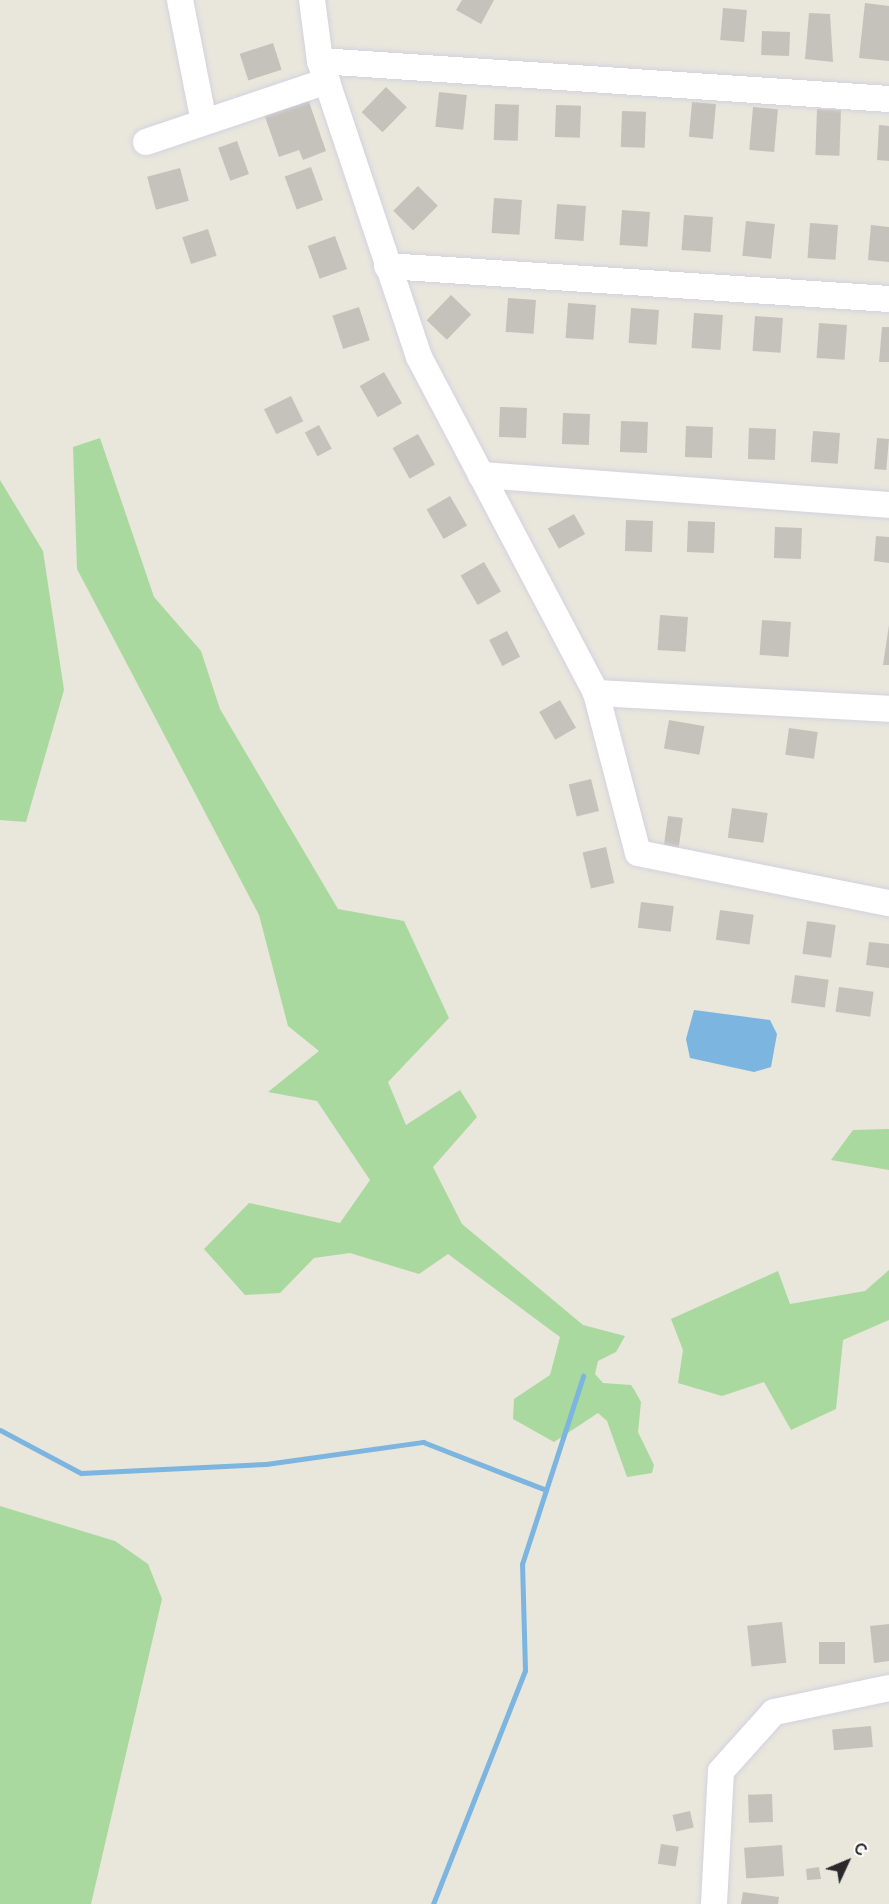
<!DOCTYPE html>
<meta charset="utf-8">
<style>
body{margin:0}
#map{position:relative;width:889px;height:1904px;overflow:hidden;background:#e9e6dc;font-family:Raleway,sans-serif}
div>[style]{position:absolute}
.green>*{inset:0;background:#aad99f}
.water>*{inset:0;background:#7cb5df}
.stream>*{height:5px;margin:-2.5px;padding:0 2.5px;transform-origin:2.5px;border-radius:2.5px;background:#7cb5df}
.building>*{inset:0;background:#c5c2bc;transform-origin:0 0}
.roads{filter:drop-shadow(0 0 2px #d2d2e0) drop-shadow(0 0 2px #d2d2e0)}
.minor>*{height:26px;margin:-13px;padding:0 13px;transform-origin:13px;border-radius:13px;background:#fff}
span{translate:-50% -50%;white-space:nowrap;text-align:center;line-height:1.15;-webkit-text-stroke:5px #fff;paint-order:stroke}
.north{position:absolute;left:817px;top:1832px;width:60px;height:60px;-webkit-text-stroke:4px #fff;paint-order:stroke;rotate:46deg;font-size:16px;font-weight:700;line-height:24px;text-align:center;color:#292929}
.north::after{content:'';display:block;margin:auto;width:21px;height:27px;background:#292929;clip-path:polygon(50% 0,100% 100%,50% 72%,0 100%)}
</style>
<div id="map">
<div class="green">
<div style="clip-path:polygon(100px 438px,154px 597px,201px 651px,220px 709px,338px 909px,404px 921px,449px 1018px,388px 1082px,406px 1125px,460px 1090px,477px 1117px,433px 1167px,462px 1224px,583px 1325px,625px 1336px,616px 1352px,598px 1361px,595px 1374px,603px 1383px,631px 1385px,635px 1391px,641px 1402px,638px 1432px,654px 1465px,652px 1473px,627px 1477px,607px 1421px,598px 1413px,554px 1442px,513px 1419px,514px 1399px,550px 1375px,560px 1337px,448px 1254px,419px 1274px,350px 1253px,314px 1258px,280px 1293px,245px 1295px,204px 1249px,249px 1203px,340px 1223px,370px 1180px,317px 1101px,268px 1092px,319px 1051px,288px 1026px,259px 915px,77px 569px,73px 447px)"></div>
<div style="clip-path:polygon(0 480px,43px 551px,64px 690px,26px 822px,0 820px)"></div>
<div style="clip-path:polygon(889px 1129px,889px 1170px,831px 1160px,853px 1130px)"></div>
<div style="clip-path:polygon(889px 1270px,889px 1320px,843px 1340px,836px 1409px,791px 1430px,764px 1382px,722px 1396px,678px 1383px,683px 1350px,671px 1319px,778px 1271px,790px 1304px,865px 1291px)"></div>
<div style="clip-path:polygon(0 1506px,115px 1541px,148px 1564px,162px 1599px,91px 1904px,0 1904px)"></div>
</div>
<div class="water">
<div style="clip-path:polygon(694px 1010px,770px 1020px,777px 1034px,771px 1067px,754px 1072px,690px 1058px,686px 1039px)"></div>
</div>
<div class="stream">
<div style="left:0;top:1430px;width:92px;rotate:28deg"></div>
<div style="left:81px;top:1473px;width:185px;rotate:-2.8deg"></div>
<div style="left:266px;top:1464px;width:159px;rotate:-8deg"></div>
<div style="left:423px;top:1442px;width:132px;rotate:21.3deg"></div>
<div style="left:433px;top:1904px;width:251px;rotate:-68.5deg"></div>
<div style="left:525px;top:1670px;width:106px;rotate:-91.6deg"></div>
<div style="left:522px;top:1564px;width:198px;rotate:-72deg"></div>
</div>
<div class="building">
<div style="clip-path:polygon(462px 0,494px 0,481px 24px,456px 10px)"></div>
<div style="clip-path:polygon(865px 3px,889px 6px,889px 61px,859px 58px)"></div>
<div style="left:723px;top:8px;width:24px;height:32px;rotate:5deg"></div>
<div style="clip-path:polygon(809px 13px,830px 14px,833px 62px,805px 59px)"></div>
<div style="left:762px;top:31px;width:28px;height:24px;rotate:2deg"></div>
<div style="left:273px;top:43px;width:28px;height:35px;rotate:72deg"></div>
<div style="left:386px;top:87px;width:29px;height:35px;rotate:44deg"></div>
<div style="left:439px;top:92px;width:28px;height:35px;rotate:6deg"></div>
<div style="clip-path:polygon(308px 99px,326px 151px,303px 160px,299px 150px,279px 157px,264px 114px)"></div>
<div style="left:692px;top:102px;width:24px;height:35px;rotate:5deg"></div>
<div style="left:495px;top:104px;width:24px;height:36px;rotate:2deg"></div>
<div style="left:556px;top:105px;width:25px;height:32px;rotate:2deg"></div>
<div style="left:753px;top:107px;width:25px;height:43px;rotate:5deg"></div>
<div style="left:817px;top:109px;width:24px;height:46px;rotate:2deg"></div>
<div style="left:622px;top:111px;width:24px;height:36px;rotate:2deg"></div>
<div style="clip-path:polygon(879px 125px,889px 126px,889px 161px,877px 160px)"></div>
<div style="left:237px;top:141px;width:35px;height:20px;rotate:70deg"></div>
<div style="left:311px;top:167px;width:35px;height:28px;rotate:70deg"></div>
<div style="left:180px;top:168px;width:34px;height:34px;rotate:75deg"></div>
<div style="left:418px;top:186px;width:28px;height:35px;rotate:45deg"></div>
<div style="left:494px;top:198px;width:28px;height:35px;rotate:4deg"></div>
<div style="left:557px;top:204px;width:29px;height:35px;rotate:4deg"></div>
<div style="left:622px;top:210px;width:28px;height:35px;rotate:4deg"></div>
<div style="left:684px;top:215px;width:29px;height:35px;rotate:4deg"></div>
<div style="left:746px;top:221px;width:29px;height:35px;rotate:6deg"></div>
<div style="left:810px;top:223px;width:28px;height:35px;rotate:4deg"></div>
<div style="clip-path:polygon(871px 225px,889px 227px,889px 262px,868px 260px)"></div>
<div style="left:208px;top:229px;width:28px;height:27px;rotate:72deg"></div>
<div style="left:335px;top:236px;width:35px;height:29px;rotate:70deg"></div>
<div style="left:451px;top:295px;width:28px;height:35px;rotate:44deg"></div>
<div style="left:508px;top:298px;width:28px;height:34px;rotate:4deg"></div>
<div style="left:568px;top:303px;width:28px;height:35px;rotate:4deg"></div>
<div style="left:359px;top:307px;width:35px;height:28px;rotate:72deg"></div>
<div style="left:631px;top:308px;width:28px;height:35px;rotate:4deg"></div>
<div style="left:694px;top:313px;width:29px;height:35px;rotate:4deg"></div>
<div style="left:755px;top:316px;width:28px;height:35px;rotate:4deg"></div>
<div style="left:819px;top:323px;width:28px;height:35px;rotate:4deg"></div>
<div style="clip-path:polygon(882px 327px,889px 327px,889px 362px,879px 362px)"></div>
<div style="left:384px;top:372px;width:36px;height:28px;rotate:60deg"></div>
<div style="left:291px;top:396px;width:28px;height:30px;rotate:64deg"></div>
<div style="left:500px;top:407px;width:27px;height:30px;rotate:2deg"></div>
<div style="left:563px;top:413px;width:27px;height:31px;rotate:2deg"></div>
<div style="left:621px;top:421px;width:27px;height:31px;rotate:2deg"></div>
<div style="left:319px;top:425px;width:27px;height:16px;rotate:62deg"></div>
<div style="left:686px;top:426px;width:27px;height:31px;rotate:2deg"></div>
<div style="left:749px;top:428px;width:27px;height:31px;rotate:2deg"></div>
<div style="left:813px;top:431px;width:27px;height:31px;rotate:4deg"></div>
<div style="left:418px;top:434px;width:35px;height:29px;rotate:61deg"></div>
<div style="left:877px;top:438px;width:12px;height:31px;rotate:5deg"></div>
<div style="left:450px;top:496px;width:34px;height:27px;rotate:60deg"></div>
<div style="left:574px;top:514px;width:23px;height:30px;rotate:61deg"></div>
<div style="left:626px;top:520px;width:27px;height:31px;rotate:2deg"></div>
<div style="left:688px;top:521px;width:27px;height:31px;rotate:2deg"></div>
<div style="left:775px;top:527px;width:27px;height:31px;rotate:2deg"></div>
<div style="clip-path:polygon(876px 536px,889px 537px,889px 563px,874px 561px)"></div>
<div style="left:484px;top:562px;width:34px;height:27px;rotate:60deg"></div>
<div style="left:660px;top:615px;width:28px;height:35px;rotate:4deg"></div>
<div style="left:762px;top:620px;width:29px;height:35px;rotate:4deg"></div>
<div style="clip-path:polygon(889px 625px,889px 665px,883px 665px)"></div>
<div style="left:507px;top:631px;width:29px;height:20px;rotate:63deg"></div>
<div style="left:560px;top:700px;width:32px;height:24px;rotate:60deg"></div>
<div style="left:669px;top:720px;width:36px;height:29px;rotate:10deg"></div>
<div style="left:789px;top:728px;width:29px;height:27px;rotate:8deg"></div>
<div style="left:591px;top:779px;width:33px;height:23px;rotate:76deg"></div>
<div style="left:732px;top:808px;width:36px;height:30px;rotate:8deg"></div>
<div style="left:668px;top:816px;width:15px;height:35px;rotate:8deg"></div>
<div style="left:606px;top:847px;width:37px;height:24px;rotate:77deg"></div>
<div style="left:641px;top:902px;width:33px;height:26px;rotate:7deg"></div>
<div style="left:720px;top:910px;width:34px;height:30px;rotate:8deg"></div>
<div style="left:807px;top:921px;width:29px;height:33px;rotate:8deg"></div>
<div style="clip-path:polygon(869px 942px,889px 944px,889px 968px,866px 965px)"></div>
<div style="left:795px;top:975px;width:34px;height:28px;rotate:8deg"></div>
<div style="left:839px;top:987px;width:35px;height:25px;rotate:8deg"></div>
<div style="left:782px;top:1622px;width:41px;height:35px;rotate:84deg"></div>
<div style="clip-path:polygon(889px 1624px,889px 1661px,874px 1663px,870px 1626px)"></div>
<div style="left:819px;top:1642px;width:26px;height:22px"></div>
<div style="left:871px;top:1726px;width:21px;height:39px;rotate:85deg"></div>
<div style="left:772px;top:1794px;width:28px;height:24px;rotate:88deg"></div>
<div style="left:690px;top:1811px;width:17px;height:18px;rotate:77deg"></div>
<div style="left:661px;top:1844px;width:18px;height:20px;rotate:9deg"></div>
<div style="left:782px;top:1845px;width:31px;height:38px;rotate:86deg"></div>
<div style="clip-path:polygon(819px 1867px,821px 1879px,807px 1880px,806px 1869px)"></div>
<div style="clip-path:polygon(743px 1892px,779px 1897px,778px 1904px,741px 1904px)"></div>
</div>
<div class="roads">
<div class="minor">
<div style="left:180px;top:0;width:124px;rotate:78.9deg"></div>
<div style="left:312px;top:0;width:62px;rotate:82.5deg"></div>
<div style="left:320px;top:61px;width:312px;rotate:71.5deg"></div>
<div style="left:419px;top:357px;width:380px;rotate:62.2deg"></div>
<div style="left:596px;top:693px;width:165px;rotate:75.3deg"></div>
<div style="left:638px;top:853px;width:256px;rotate:11.3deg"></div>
<div style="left:320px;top:61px;width:570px;rotate:3.82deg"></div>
<div style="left:146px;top:142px;width:191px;rotate:-18.6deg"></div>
<div style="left:387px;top:266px;width:503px;rotate:3.76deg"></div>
<div style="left:481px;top:475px;width:409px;rotate:4.2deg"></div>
<div style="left:596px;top:693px;width:293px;rotate:3.1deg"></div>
<div style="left:714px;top:1904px;width:133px;rotate:-87deg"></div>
<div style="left:721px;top:1771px;width:79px;rotate:-48.1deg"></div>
<div style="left:774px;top:1712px;width:117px;rotate:-11.8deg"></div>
</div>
</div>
<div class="north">С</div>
</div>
